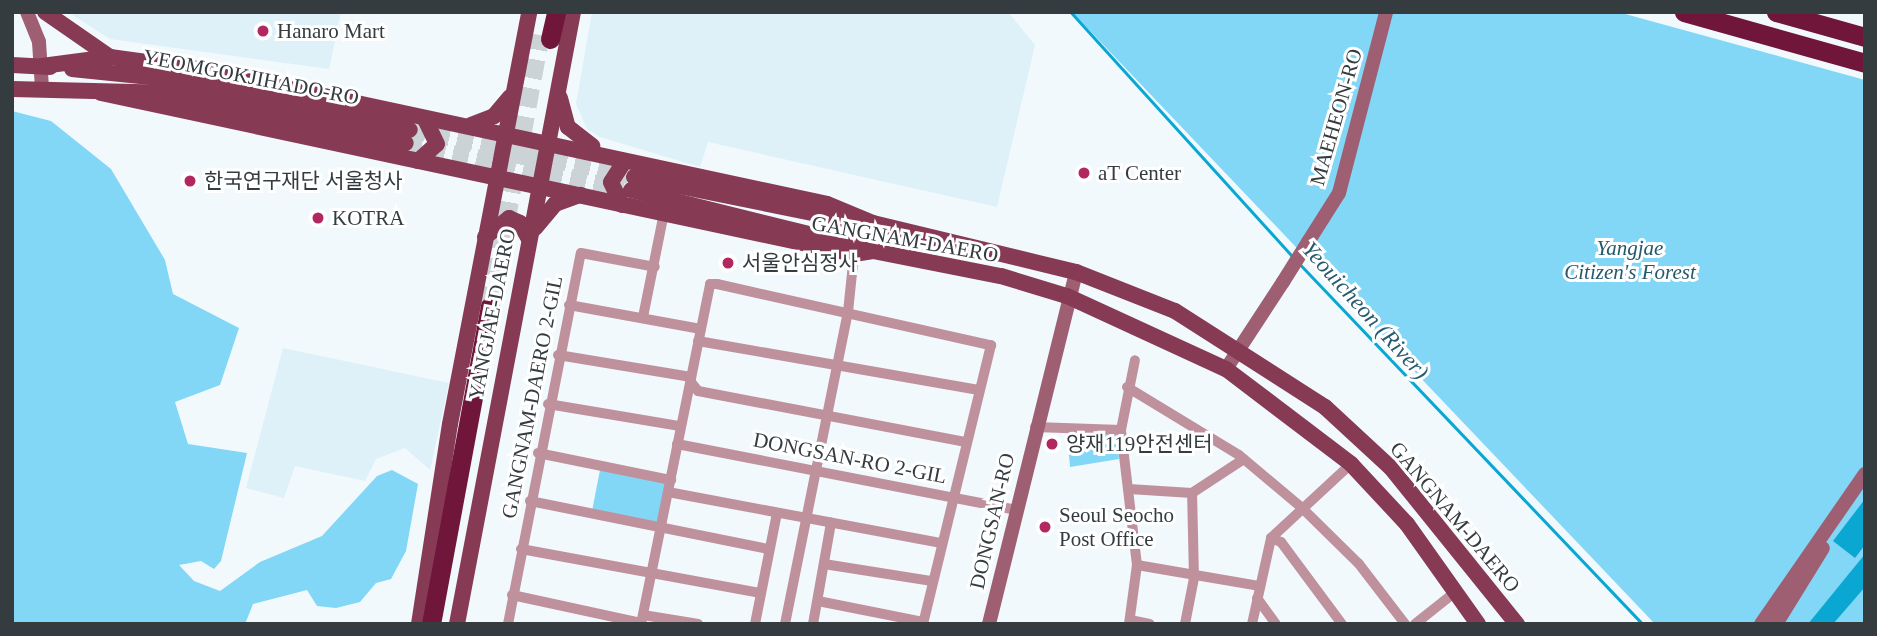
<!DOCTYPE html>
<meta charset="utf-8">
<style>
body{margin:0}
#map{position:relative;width:1877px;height:636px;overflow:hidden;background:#f1f9fd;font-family:"Times New Roman","Noto Sans KR",serif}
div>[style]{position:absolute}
.built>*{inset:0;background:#def0f8}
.green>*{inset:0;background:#82d6f6;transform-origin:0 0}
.water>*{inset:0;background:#09a7d2}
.stream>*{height:2.5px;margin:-1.25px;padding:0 1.25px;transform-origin:1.25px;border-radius:1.25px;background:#09a7d2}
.primary-tunnel>*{height:16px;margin-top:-8px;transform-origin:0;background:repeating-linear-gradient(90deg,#cbd3d7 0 16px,transparent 0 24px)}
.highway-tunnel>*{height:19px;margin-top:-9.5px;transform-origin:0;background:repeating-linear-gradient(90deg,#cbd3d7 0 19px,transparent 0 29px)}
.street>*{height:10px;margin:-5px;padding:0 5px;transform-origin:5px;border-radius:5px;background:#bf919d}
.secondary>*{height:14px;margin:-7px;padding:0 7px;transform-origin:7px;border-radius:7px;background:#9f5f72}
.primary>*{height:16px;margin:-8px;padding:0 8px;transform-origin:8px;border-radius:8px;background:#873a54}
.highway>*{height:19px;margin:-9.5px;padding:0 9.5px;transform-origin:9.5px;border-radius:9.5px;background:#70163a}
.secondary-bridge>*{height:14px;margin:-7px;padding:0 7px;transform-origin:7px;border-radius:7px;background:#9f5f72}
.dots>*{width:19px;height:19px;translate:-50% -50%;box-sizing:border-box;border:4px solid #fff;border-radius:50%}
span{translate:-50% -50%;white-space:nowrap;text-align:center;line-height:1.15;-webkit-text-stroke:6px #fff;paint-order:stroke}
.poi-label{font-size:21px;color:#343c40}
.left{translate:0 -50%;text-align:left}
.street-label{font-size:21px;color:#343c40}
.park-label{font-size:21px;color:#24586b;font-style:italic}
.water-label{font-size:23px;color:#275b6e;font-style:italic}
.frame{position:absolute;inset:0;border:14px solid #343c40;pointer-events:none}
</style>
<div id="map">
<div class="built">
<div style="clip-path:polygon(68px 12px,341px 12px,329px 69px,110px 39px)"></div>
<div style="clip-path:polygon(592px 12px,1008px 12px,1035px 45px,997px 207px,708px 142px,700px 167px,600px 137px,587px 129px,576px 104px)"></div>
<div style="clip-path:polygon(283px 348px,449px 383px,430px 470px,405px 448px,376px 459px,365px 481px,295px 466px,284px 498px,246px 488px)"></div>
</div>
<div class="green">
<div style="clip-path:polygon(1072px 12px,1618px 12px,1865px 80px,1865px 624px,1655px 624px)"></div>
<div style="clip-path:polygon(12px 111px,51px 121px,111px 169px,165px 260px,173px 294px,239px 328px,220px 385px,175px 402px,188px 444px,247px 453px,221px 561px,214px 569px,201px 561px,179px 565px,194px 581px,220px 591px,260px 562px,322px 536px,377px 476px,392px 470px,418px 484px,406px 551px,391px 579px,376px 583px,360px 602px,336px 608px,317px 606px,307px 590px,253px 604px,245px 624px,12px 624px)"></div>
<div style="clip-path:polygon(1067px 431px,1116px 432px,1119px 459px,1070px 467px)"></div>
<div style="left:600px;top:470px;width:68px;height:40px;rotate:11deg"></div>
</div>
<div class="water">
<div style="clip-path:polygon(1865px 499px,1865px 545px,1855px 558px,1833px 541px)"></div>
<div style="clip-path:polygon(1865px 554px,1865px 587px,1833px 624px,1808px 624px)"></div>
</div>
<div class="stream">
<div style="left:1071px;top:12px;width:329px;rotate:47.8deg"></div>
<div style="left:1299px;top:263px;width:499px;rotate:46.4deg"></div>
</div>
<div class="primary-tunnel">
<div style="left:410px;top:130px;width:223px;rotate:11.9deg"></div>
<div style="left:406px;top:143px;width:222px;rotate:11.7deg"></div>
</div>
<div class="highway-tunnel">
<div style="left:490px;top:306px;width:276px;rotate:-79.5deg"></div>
</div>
<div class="street">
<div style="left:569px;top:305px;width:134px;rotate:10.3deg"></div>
<div style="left:643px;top:317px;width:106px;rotate:-78.6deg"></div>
<div style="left:698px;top:341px;width:285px;rotate:9.9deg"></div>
<div style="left:558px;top:355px;width:135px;rotate:9.4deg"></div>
<div style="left:690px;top:381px;width:13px;rotate:51deg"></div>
<div style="left:698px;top:391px;width:273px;rotate:10.8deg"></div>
<div style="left:1127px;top:387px;width:131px;rotate:31.3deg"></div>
<div style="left:1239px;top:455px;width:81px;rotate:40deg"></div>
<div style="left:1301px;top:507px;width:81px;rotate:44.5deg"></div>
<div style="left:1359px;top:564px;width:76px;rotate:52.5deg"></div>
<div style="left:548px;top:404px;width:134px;rotate:9.5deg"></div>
<div style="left:1035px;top:427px;width:86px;rotate:2deg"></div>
<div style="left:677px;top:444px;width:346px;rotate:11deg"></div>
<div style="left:538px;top:453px;width:136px;rotate:11.5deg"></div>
<div style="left:1129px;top:489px;width:63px;rotate:3.6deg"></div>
<div style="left:668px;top:492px;width:277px;rotate:10.6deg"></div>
<div style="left:530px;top:501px;width:244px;rotate:11.4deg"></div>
<div style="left:1271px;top:538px;width:11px;rotate:22deg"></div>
<div style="left:1281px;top:542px;width:102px;rotate:53.4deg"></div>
<div style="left:521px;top:549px;width:244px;rotate:10.4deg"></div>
<div style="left:824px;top:564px;width:108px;rotate:9deg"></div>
<div style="left:1137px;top:565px;width:125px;rotate:9.7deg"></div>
<div style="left:512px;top:595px;width:133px;rotate:12.2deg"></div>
<div style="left:1257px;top:598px;width:32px;rotate:54deg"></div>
<div style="left:818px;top:601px;width:107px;rotate:11.3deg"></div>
<div style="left:643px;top:615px;width:56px;rotate:9.3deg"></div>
<div style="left:1130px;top:620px;width:20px;rotate:11deg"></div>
<div style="left:508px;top:624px;width:378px;rotate:-78.9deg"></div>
<div style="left:581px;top:253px;width:75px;rotate:10.7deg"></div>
<div style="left:641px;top:624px;width:347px;rotate:-78.5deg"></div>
<div style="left:710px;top:284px;width:7px"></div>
<div style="left:717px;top:284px;width:281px;rotate:12.6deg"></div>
<div style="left:991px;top:345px;width:287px;rotate:103.7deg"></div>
<div style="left:755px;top:624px;width:113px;rotate:-78.8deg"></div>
<div style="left:785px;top:624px;width:318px;rotate:-78.6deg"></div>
<div style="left:848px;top:312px;width:58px;rotate:-84.1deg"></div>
<div style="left:813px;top:624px;width:103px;rotate:-79.9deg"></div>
<div style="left:1129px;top:624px;width:60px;rotate:-82.3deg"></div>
<div style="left:1137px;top:565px;width:136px;rotate:-96.8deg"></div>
<div style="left:1121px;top:430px;width:71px;rotate:-78.7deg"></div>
<div style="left:1185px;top:624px;width:47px;rotate:-78.9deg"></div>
<div style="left:1194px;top:578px;width:85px;rotate:-91.3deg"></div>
<div style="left:1192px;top:493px;width:62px;rotate:-33.2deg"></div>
<div style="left:1252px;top:624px;width:88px;rotate:-77.5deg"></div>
<div style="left:1271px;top:538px;width:109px;rotate:-42.8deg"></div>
<div style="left:1415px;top:624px;width:50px;rotate:-38.5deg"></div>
</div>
<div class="secondary">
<div style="left:27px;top:12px;width:32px;rotate:68deg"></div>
<div style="left:39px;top:42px;width:47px;rotate:86.3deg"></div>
<div style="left:1308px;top:242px;width:58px;rotate:-57.7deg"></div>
<div style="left:1339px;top:193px;width:187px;rotate:-75.4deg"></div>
<div style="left:1226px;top:369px;width:104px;rotate:-56.8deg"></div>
<div style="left:989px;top:624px;width:363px;rotate:-76.1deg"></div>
<div style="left:1761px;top:624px;width:183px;rotate:-55.3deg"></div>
<div style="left:1776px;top:624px;width:89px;rotate:-58.3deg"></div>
</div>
<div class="primary">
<div style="left:45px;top:12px;width:79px;rotate:34.7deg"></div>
<div style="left:12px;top:65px;width:38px;rotate:3deg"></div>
<div style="left:42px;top:66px;width:69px;rotate:-7.5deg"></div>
<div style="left:110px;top:57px;width:90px;rotate:7.7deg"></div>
<div style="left:199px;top:69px;width:642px;rotate:12.13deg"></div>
<div style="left:827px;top:204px;width:50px;rotate:22.4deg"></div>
<div style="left:873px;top:223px;width:209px;rotate:13.6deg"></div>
<div style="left:1076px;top:272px;width:106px;rotate:21.5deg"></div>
<div style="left:1175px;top:311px;width:178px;rotate:32.6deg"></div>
<div style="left:1325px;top:407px;width:90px;rotate:42.7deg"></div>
<div style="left:1391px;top:468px;width:201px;rotate:51.1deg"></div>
<div style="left:72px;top:69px;width:108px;rotate:5.9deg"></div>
<div style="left:179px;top:80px;width:236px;rotate:12.2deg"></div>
<div style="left:12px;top:89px;width:162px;rotate:1.4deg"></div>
<div style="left:174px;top:93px;width:237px;rotate:12.2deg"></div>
<div style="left:101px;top:93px;width:770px;rotate:12.07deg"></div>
<div style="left:854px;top:254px;width:19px;rotate:-9deg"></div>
<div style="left:873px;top:251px;width:130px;rotate:11.1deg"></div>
<div style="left:1001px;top:276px;width:69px;rotate:16.9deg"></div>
<div style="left:1067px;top:296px;width:175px;rotate:24.7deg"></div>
<div style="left:1226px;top:369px;width:157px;rotate:37.2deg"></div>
<div style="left:1351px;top:464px;width:82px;rotate:47deg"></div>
<div style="left:1407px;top:524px;width:123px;rotate:54.6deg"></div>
<div style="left:560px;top:98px;width:30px;rotate:75deg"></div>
<div style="left:568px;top:127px;width:31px;rotate:38deg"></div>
<div style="left:471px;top:125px;width:25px;rotate:-21deg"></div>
<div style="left:494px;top:116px;width:25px;rotate:-50deg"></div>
<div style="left:418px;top:161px;width:25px;rotate:-42deg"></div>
<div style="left:437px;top:144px;width:28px;rotate:-116deg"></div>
<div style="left:634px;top:177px;width:223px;rotate:11.4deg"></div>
<div style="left:631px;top:190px;width:242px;rotate:13.9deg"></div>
<div style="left:622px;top:205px;width:25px;rotate:-116deg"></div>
<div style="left:611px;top:182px;width:24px;rotate:-57deg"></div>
<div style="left:535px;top:228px;width:31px;rotate:-50deg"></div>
<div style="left:555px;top:204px;width:27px;rotate:-20deg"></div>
<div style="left:485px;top:237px;width:31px;rotate:-38deg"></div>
<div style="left:509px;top:218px;width:12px;rotate:24deg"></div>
<div style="left:520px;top:223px;width:18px;rotate:61deg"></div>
<div style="left:419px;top:624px;width:202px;rotate:-81.2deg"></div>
<div style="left:450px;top:424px;width:420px;rotate:-79.1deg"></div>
<div style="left:457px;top:624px;width:623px;rotate:-79.27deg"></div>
</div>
<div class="highway">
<div style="left:1684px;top:12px;width:188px;rotate:15.7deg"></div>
<div style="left:1776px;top:12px;width:92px;rotate:15.7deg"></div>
<div style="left:550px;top:39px;width:28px;rotate:-77deg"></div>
<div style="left:431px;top:624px;width:323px;rotate:-79.5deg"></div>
</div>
<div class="secondary-bridge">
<div style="left:1283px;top:282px;width:47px;rotate:-58deg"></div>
</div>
<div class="dots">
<div style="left:263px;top:31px;background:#b32761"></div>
<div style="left:1084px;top:173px;background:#b32761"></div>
<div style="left:190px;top:181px;background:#b32761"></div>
<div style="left:318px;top:218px;background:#b32761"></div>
<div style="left:728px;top:263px;background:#b32761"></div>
<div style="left:1052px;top:444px;background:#b32761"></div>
<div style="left:1045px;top:527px;background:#b32761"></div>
</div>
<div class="poi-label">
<span class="left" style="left:277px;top:31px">Hanaro Mart</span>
<span class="left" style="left:1098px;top:173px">aT Center</span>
<span class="left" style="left:204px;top:181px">한국연구재단 서울청사</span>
<span class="left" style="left:332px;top:218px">KOTRA</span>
<span class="left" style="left:742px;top:263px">서울안심정사</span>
<span class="left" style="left:1066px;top:444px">양재119안전센터</span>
<span class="left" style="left:1059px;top:527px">Seoul Seocho<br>Post Office</span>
</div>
<div class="street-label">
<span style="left:251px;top:77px;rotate:11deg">YEOMGOKJIHADO-RO</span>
<span style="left:1336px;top:117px;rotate:-74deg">MAEHEON-RO</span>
<span style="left:905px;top:239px;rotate:10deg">GANGNAM-DAERO</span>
<span style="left:492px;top:314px;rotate:-79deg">YANGJAE-DAERO</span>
<span style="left:532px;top:397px;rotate:-79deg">GANGNAM-DAERO 2-GIL</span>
<span style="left:850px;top:458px;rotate:11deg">DONGSAN-RO 2-GIL</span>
<span style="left:1455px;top:517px;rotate:50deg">GANGNAM-DAERO</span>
<span style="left:992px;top:521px;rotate:-77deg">DONGSAN-RO</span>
</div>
<div class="park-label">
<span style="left:1630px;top:260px">Yangjae<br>Citizen's Forest</span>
</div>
<div class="water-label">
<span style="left:1365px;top:311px;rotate:48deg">Yeouicheon (River)</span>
</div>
<div class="frame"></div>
</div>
